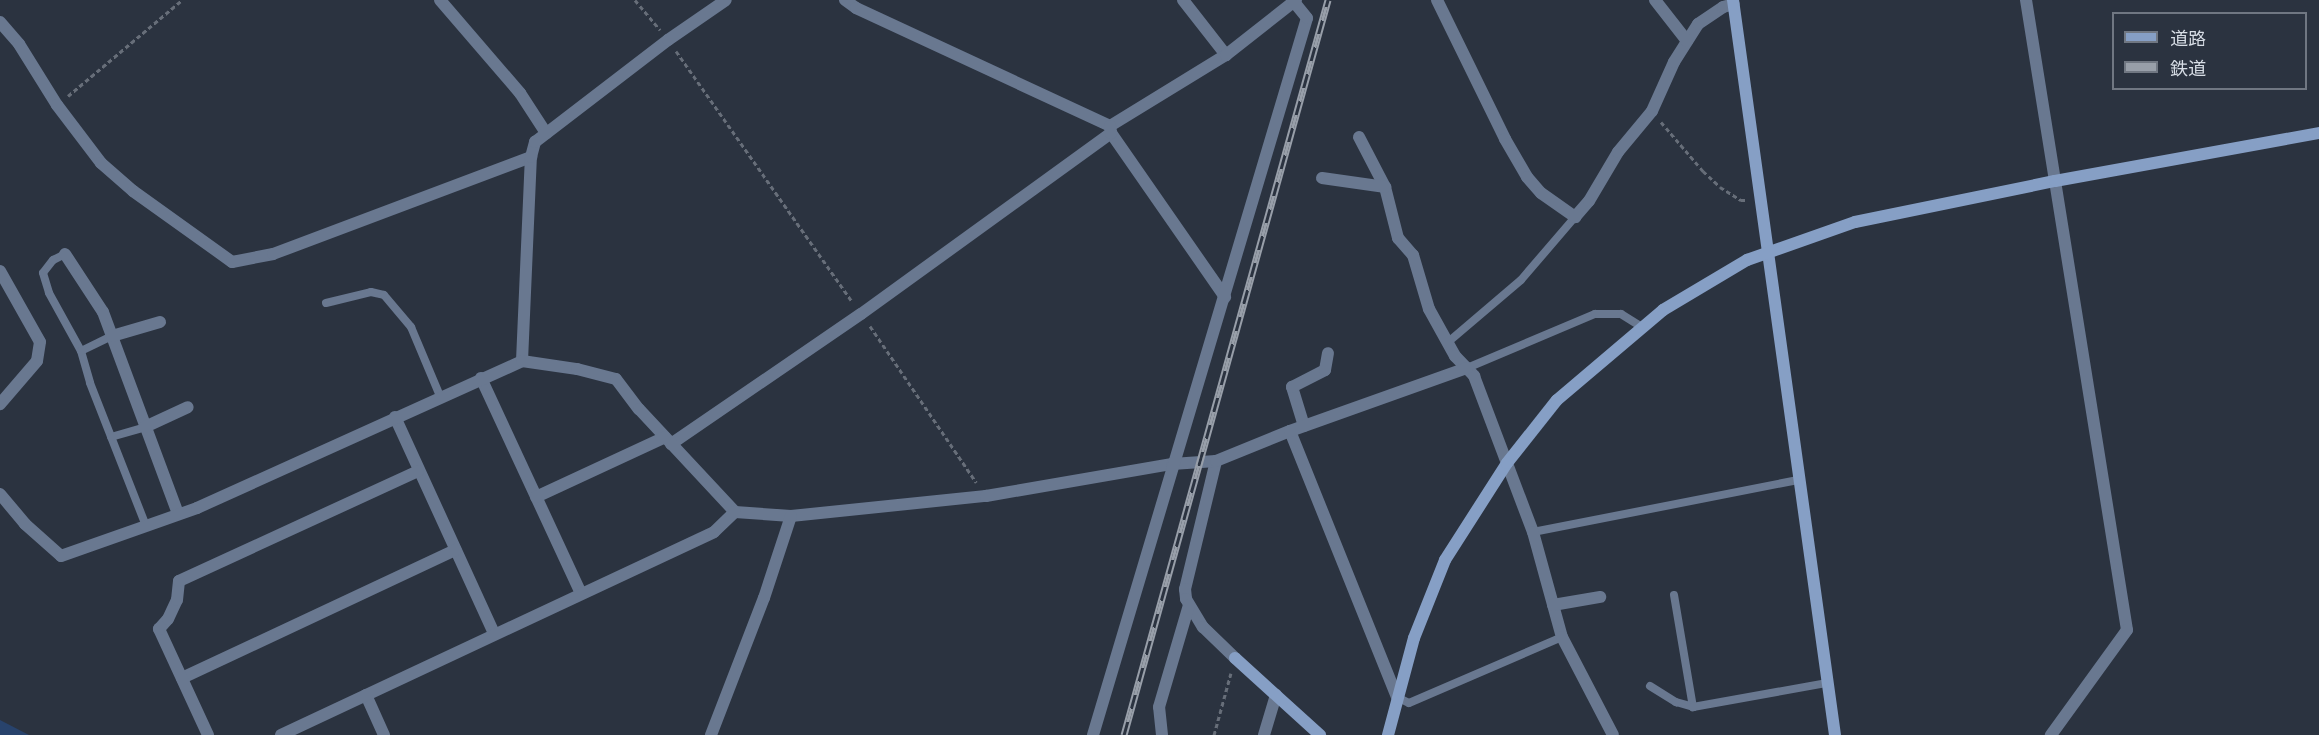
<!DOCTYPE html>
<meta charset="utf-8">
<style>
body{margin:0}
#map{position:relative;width:2319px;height:735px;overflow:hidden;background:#2b3340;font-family:"Roboto Serif","Noto Sans JP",serif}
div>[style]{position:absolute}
.green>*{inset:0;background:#28436c}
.path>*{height:3px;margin-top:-1.5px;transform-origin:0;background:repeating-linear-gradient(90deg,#676e79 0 4.5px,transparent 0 7.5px)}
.lane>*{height:8px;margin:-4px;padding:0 4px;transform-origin:4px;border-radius:4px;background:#697890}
.street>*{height:12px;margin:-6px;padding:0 6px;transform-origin:6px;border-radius:6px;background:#697890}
.secondary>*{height:12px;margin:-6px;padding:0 6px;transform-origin:6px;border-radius:6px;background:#869fc5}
.rail>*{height:7px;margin-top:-3.5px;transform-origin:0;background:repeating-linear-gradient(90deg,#2b3340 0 14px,#989fa9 0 28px);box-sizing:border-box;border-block:2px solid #989fa9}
span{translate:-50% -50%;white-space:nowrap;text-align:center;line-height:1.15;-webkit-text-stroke:4.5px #2b3340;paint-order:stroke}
.legend{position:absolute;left:2112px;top:12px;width:195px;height:78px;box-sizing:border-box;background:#2b3340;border:2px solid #707782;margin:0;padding:8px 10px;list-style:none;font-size:18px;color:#d7dde5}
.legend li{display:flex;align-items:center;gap:12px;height:30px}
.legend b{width:30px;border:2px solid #707782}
</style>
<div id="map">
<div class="green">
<div style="clip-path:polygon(0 720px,29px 735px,0 735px)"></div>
</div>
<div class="path">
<div style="left:635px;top:0;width:39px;rotate:50deg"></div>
<div style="left:676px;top:51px;width:306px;rotate:54.9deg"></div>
<div style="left:68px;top:96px;width:149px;rotate:-40.1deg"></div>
<div style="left:1661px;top:122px;width:65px;rotate:49.4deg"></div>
<div style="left:1703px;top:171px;width:23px;rotate:43deg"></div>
<div style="left:1720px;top:187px;width:25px;rotate:32deg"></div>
<div style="left:1741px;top:200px;width:6px"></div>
<div style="left:870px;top:326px;width:189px;rotate:55.8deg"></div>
<div style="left:1214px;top:735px;width:64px;rotate:-74.7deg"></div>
</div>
<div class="lane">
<div style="left:65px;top:254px;width:13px;rotate:153deg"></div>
<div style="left:53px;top:260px;width:16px;rotate:128deg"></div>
<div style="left:43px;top:273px;width:21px;rotate:73deg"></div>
<div style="left:49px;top:293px;width:66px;rotate:61.1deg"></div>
<div style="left:81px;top:351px;width:33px;rotate:74deg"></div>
<div style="left:90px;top:383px;width:154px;rotate:68.6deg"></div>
<div style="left:326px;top:303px;width:46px;rotate:-13.7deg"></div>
<div style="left:371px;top:292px;width:13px;rotate:13deg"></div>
<div style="left:384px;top:295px;width:42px;rotate:49.8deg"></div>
<div style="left:411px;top:327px;width:75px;rotate:67.2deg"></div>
<div style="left:1447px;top:343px;width:97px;rotate:-40.4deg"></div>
<div style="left:1521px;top:280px;width:83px;rotate:-49.4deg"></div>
<div style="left:81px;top:351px;width:34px;rotate:-26deg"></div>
<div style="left:1467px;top:368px;width:139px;rotate:-22.9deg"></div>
<div style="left:1595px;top:314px;width:26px"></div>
<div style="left:1621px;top:314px;width:25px;rotate:32deg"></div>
<div style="left:111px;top:437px;width:35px;rotate:-16deg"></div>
<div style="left:1533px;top:532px;width:270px;rotate:-11.1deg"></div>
<div style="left:1674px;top:595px;width:114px;rotate:80.4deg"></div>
<div style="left:1650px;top:686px;width:31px;rotate:32deg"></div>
<div style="left:1676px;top:702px;width:18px;rotate:16deg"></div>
<div style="left:1693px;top:707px;width:135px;rotate:-10.2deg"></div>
<div style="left:1397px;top:697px;width:13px;rotate:27deg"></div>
<div style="left:1409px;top:703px;width:167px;rotate:-23.3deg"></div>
</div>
<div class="street">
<div style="left:440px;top:0;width:123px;rotate:49.3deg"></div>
<div style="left:520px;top:93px;width:48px;rotate:57deg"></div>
<div style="left:845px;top:0;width:14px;rotate:36deg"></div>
<div style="left:856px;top:8px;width:280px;rotate:24.9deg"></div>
<div style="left:1183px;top:0;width:70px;rotate:52deg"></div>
<div style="left:1437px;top:0;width:155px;rotate:63.9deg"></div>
<div style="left:1505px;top:139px;width:44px;rotate:59.9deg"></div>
<div style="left:1527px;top:177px;width:21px;rotate:49deg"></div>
<div style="left:1541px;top:193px;width:42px;rotate:35.2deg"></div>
<div style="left:1575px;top:217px;width:21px;rotate:-49deg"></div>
<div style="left:1589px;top:201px;width:57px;rotate:-59.4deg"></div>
<div style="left:1618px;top:152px;width:53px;rotate:-50.3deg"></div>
<div style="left:1652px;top:111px;width:54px;rotate:-65.8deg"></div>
<div style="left:1674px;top:62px;width:45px;rotate:-57.7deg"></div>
<div style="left:1698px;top:24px;width:30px;rotate:-34deg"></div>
<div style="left:1723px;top:7px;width:11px;rotate:-15deg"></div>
<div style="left:1655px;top:0;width:52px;rotate:52deg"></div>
<div style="left:2026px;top:0;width:638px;rotate:80.89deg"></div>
<div style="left:2127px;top:630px;width:130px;rotate:125.9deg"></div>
<div style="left:0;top:22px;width:29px;rotate:49deg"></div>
<div style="left:19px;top:44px;width:72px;rotate:58.1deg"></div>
<div style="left:57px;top:105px;width:73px;rotate:52.8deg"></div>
<div style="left:101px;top:163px;width:43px;rotate:41.2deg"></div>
<div style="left:133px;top:191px;width:122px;rotate:35.6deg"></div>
<div style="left:232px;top:262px;width:42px;rotate:-11deg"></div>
<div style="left:273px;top:254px;width:276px;rotate:-20.6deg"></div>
<div style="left:1110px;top:126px;width:136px;rotate:-31.5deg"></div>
<div style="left:1226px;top:55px;width:89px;rotate:-38.2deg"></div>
<div style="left:1111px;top:133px;width:200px;rotate:55.2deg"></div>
<div style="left:1359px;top:137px;width:56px;rotate:62.5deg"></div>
<div style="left:1385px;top:187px;width:53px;rotate:75.7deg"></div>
<div style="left:1398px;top:238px;width:23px;rotate:49deg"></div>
<div style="left:1413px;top:255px;width:56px;rotate:73.5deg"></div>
<div style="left:1429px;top:309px;width:54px;rotate:61deg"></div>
<div style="left:1455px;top:356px;width:28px;rotate:46deg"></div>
<div style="left:1474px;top:376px;width:167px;rotate:69.3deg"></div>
<div style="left:1533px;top:532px;width:109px;rotate:74.6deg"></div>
<div style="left:1562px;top:637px;width:110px;rotate:62.5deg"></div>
<div style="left:1322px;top:178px;width:64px;rotate:8.1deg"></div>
<div style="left:65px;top:254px;width:69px;rotate:56.8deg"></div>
<div style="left:103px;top:312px;width:215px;rotate:69.6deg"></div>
<div style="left:0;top:271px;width:81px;rotate:60.6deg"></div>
<div style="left:40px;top:342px;width:19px;rotate:99deg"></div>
<div style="left:37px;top:361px;width:57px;rotate:130.7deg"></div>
<div style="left:112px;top:336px;width:50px;rotate:-16.3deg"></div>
<div style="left:522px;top:361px;width:204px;rotate:-87.5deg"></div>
<div style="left:531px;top:157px;width:16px;rotate:-75deg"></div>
<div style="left:535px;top:142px;width:168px;rotate:-37.5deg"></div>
<div style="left:668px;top:40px;width:70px;rotate:-34.6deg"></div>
<div style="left:481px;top:378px;width:237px;rotate:65.1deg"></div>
<div style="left:395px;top:417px;width:238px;rotate:65.4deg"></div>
<div style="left:1304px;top:426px;width:41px;rotate:-107.1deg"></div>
<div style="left:1292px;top:387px;width:37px;rotate:-27deg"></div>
<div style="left:1325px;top:370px;width:17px;rotate:-80deg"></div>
<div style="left:145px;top:427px;width:47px;rotate:-24.9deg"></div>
<div style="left:1290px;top:431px;width:287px;rotate:68.1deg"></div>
<div style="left:671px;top:444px;width:230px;rotate:-34.4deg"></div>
<div style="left:861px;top:314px;width:309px;rotate:-35.9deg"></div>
<div style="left:1111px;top:133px;width:7px;rotate:-98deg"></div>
<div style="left:1216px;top:461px;width:132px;rotate:103.6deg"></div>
<div style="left:1185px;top:589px;width:10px;rotate:84deg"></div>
<div style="left:1186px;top:599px;width:33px;rotate:59deg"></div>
<div style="left:1203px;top:627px;width:45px;rotate:44.1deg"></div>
<div style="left:0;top:494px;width:39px;rotate:50deg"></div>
<div style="left:25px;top:524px;width:48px;rotate:41.6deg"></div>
<div style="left:61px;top:556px;width:144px;rotate:-19.4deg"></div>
<div style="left:197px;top:508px;width:357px;rotate:-24.3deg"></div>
<div style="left:522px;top:361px;width:56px;rotate:8.3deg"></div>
<div style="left:577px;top:369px;width:40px;rotate:14.4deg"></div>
<div style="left:616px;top:379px;width:38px;rotate:53deg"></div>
<div style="left:639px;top:409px;width:141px;rotate:47deg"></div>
<div style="left:735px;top:512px;width:56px;rotate:4.1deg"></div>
<div style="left:791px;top:516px;width:196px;rotate:-5.9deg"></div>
<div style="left:986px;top:496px;width:189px;rotate:-9.8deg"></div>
<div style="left:1172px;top:464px;width:44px;rotate:-3.9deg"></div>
<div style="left:1216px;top:461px;width:80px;rotate:-22.1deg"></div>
<div style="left:1290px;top:431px;width:188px;rotate:-19.6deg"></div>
<div style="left:536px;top:497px;width:142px;rotate:-24.9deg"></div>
<div style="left:1553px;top:605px;width:48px;rotate:-9.7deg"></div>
<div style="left:182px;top:678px;width:302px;rotate:-25.1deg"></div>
<div style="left:366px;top:695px;width:44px;rotate:65.8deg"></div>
<div style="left:208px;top:735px;width:117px;rotate:-114.8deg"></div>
<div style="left:159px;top:629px;width:13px;rotate:-48deg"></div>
<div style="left:168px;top:619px;width:21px;rotate:-65deg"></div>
<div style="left:177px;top:600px;width:19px;rotate:-84deg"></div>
<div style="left:179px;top:581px;width:263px;rotate:-24.7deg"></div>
<div style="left:281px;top:735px;width:478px;rotate:-25.1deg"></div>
<div style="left:714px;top:532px;width:29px;rotate:-44deg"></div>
<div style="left:711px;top:735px;width:147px;rotate:-68.9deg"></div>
<div style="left:764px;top:598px;width:86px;rotate:-71.8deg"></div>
<div style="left:1093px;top:735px;width:748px;rotate:-73.38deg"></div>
<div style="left:1307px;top:18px;width:21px;rotate:-129deg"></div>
<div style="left:1162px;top:735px;width:28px;rotate:-96deg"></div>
<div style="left:1159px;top:707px;width:106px;rotate:-73.6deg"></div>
<div style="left:1264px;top:735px;width:42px;rotate:-73.3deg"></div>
</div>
<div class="secondary">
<div style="left:1733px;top:0;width:742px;rotate:82.1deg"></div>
<div style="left:1235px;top:658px;width:115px;rotate:42.2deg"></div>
<div style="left:1388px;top:735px;width:100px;rotate:-75deg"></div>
<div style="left:1414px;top:638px;width:84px;rotate:-68.3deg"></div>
<div style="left:1445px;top:560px;width:115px;rotate:-57.4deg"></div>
<div style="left:1507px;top:463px;width:80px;rotate:-51.6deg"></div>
<div style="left:1557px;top:400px;width:139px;rotate:-40.3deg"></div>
<div style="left:1663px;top:310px;width:98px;rotate:-30.8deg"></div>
<div style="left:1747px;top:260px;width:114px;rotate:-19.4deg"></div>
<div style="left:1855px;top:222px;width:204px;rotate:-11.6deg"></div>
<div style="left:2055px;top:181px;width:268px;rotate:-10.3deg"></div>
</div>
<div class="rail">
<div style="left:1124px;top:735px;width:763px;rotate:-74.49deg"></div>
</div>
<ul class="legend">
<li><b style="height:8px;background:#869fc5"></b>道路</li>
<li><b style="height:8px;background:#989fa9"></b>鉄道</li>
</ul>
</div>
